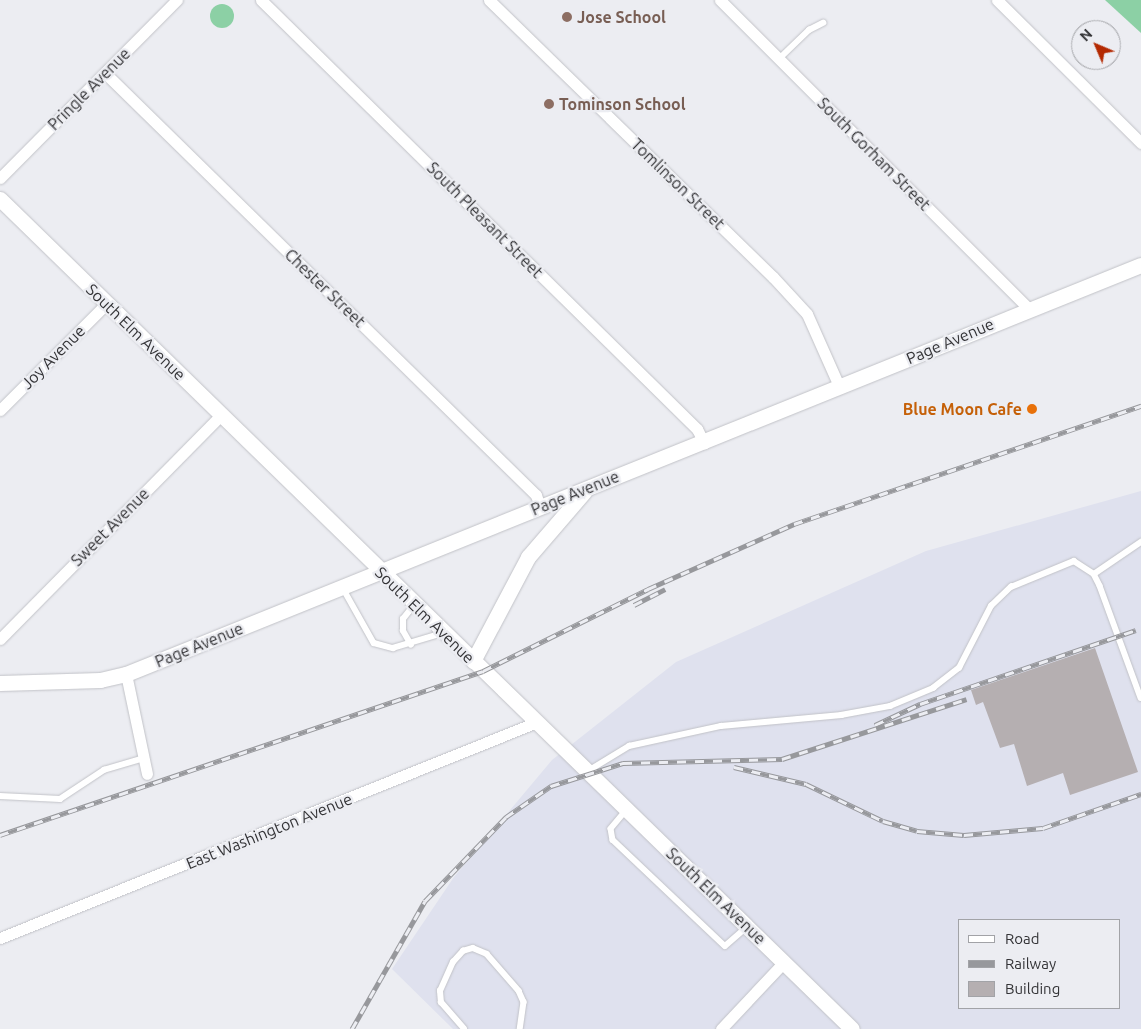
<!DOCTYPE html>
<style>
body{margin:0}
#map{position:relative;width:1141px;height:1029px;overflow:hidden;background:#ecedf2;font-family:Ubuntu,sans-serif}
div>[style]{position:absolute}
.built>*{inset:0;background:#dfe1ee}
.green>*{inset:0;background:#8cd0a5}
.round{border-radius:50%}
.building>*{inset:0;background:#b5afb1}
.roads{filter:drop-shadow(0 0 1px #c1c2c7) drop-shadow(0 0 1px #c1c2c7)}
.service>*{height:5.5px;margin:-2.75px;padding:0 2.75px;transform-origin:2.75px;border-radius:2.75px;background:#fff}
.minor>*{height:11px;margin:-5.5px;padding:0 5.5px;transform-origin:5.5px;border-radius:5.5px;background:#fff}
.tertiary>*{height:15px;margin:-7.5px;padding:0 7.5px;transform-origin:7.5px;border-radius:7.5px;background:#fff}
.rail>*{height:5px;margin-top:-2.5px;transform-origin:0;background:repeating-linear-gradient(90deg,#ecedf2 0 9px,#97989c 0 18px);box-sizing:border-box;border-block:1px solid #97989c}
.dots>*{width:14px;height:14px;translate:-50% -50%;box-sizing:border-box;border:2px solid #ecedf2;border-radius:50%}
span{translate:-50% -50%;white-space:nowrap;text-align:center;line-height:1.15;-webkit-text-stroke:4.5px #ecedf2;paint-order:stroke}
.education-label{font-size:16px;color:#785e54;font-weight:700}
.left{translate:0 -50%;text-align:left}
.street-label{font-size:16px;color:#333336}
.food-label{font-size:16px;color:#c56008;font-weight:700}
.right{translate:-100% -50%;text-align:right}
.legend{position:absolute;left:958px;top:919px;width:162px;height:90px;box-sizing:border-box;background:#ecedf2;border:1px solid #a2a3a7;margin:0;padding:6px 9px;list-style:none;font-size:15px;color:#333336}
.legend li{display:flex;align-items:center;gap:10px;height:25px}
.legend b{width:25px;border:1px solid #a2a3a7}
.north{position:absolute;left:1071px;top:20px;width:50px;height:50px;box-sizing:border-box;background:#ecedf2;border:1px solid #a2a3a7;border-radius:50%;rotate:315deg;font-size:14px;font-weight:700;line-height:20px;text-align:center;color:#333336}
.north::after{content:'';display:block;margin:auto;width:18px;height:22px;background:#b42a02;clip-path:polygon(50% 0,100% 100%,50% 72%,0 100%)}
</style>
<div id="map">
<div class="built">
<div style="clip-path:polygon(evenodd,1141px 491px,1141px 1029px,453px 1029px,392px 969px,454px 877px,552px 760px,676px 662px,926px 551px,1141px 491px,960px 920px,1120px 920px,1120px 1008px,960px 1008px,960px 920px)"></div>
</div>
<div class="green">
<div style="clip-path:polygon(1105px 0,1141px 0,1141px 33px)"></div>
<div class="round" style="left:210px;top:4px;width:24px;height:24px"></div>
</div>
<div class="building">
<div style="clip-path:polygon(1095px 648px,1138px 772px,1070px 795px,1063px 773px,1027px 786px,1014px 744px,1000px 748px,983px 702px,976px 705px,971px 690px)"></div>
</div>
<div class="roads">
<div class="service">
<div style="left:779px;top:59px;width:42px;rotate:-44deg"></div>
<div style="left:809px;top:30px;width:16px;rotate:-27deg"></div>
<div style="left:1094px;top:574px;width:57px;rotate:-34.2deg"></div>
<div style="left:343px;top:588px;width:63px;rotate:60.6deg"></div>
<div style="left:374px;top:643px;width:20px;rotate:15deg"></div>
<div style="left:393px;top:648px;width:52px;rotate:-16.7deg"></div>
<div style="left:411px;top:645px;width:16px;rotate:-120deg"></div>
<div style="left:403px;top:631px;width:12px;rotate:-90deg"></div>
<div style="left:403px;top:619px;width:18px;rotate:-52deg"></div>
<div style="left:588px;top:771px;width:48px;rotate:-31.4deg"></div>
<div style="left:629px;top:746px;width:94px;rotate:-12.3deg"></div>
<div style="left:721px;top:726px;width:121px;rotate:-5.2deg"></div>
<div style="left:841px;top:715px;width:50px;rotate:-10.4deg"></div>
<div style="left:890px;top:706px;width:47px;rotate:-22.7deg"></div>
<div style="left:933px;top:688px;width:33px;rotate:-38deg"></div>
<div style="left:959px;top:668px;width:70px;rotate:-62.7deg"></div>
<div style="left:991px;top:606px;width:28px;rotate:-44deg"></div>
<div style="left:1011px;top:587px;width:68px;rotate:-22.4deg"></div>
<div style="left:1074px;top:561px;width:24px;rotate:33deg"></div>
<div style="left:1094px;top:574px;width:13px;rotate:63deg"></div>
<div style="left:1100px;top:586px;width:119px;rotate:69.9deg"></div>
<div style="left:0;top:796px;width:60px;rotate:2.9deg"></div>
<div style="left:60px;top:799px;width:53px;rotate:-33.4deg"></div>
<div style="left:104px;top:770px;width:42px;rotate:-16.7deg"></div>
<div style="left:626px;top:811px;width:23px;rotate:130deg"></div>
<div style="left:611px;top:829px;width:11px;rotate:80deg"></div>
<div style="left:613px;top:840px;width:154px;rotate:43.4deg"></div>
<div style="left:725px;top:946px;width:28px;rotate:-41deg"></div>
<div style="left:464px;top:1029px;width:35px;rotate:-131deg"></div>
<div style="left:441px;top:1003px;width:12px;rotate:-95deg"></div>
<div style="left:440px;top:991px;width:32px;rotate:-66deg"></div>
<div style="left:453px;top:962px;width:15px;rotate:-48deg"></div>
<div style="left:463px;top:951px;width:10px;rotate:-17deg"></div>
<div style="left:473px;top:948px;width:15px;rotate:23deg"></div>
<div style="left:487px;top:954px;width:49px;rotate:49.1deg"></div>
<div style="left:519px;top:991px;width:12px;rotate:66deg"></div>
<div style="left:524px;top:1002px;width:27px;rotate:98deg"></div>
</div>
<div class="minor">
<div style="left:261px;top:0;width:612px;rotate:44.54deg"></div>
<div style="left:697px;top:429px;width:16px;rotate:63deg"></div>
<div style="left:489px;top:0;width:397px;rotate:44.3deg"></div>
<div style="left:773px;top:277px;width:50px;rotate:47.4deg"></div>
<div style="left:807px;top:314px;width:79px;rotate:66deg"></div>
<div style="left:720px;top:0;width:436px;rotate:45deg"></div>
<div style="left:997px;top:0;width:203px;rotate:44.8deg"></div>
<div style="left:105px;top:73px;width:603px;rotate:44.4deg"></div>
<div style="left:536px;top:495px;width:13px;rotate:72deg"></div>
<div style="left:0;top:178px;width:251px;rotate:-45.2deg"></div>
<div style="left:0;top:410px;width:151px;rotate:-45deg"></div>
<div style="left:0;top:639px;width:315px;rotate:-45.4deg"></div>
<div style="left:126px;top:674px;width:102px;rotate:78.1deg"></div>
<div style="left:0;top:938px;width:579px;rotate:-21.91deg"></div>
<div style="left:721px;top:1029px;width:92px;rotate:-46.8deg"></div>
</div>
<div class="tertiary">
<div style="left:0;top:199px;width:1189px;rotate:44.25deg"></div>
<div style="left:473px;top:661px;width:118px;rotate:-62.1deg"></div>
<div style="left:528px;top:557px;width:86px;rotate:-49.3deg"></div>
<div style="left:0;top:683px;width:100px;rotate:-1.7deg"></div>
<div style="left:100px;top:680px;width:27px;rotate:-13deg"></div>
<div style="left:126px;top:674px;width:1094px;rotate:-21.95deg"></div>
</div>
</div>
<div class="rail">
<div style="left:634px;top:605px;width:35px;rotate:-27deg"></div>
<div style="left:875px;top:725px;width:50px;rotate:-25deg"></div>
<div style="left:920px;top:704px;width:228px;rotate:-18.9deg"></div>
<div style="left:734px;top:767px;width:74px;rotate:13.3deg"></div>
<div style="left:806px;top:784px;width:85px;rotate:25.7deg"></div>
<div style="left:883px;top:821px;width:35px;rotate:16deg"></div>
<div style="left:917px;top:831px;width:47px;rotate:4.9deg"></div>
<div style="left:964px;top:835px;width:79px;rotate:-5.1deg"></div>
<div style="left:1043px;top:828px;width:104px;rotate:-19.1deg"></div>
<div style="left:0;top:835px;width:510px;rotate:-18.75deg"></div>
<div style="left:483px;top:671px;width:184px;rotate:-26.4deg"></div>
<div style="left:648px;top:589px;width:160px;rotate:-24deg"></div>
<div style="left:794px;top:524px;width:367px;rotate:-18.8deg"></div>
<div style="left:352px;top:1029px;width:147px;rotate:-60.3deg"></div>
<div style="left:425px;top:901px;width:117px;rotate:-46deg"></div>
<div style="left:506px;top:817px;width:55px;rotate:-34.6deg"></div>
<div style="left:551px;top:786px;width:76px;rotate:-17.7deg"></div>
<div style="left:623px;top:763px;width:159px;rotate:-1.4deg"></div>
<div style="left:782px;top:759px;width:194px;rotate:-18deg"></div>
</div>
<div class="dots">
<div style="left:567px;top:17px;background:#8d6e63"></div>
<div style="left:549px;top:104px;background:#8d6e63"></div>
<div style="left:1032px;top:409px;background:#e8710a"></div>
</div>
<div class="education-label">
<span class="left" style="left:577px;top:17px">Jose School</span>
<span class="left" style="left:559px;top:104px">Tominson School</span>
</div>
<div class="street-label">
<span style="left:89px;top:89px;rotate:-45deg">Pringle Avenue</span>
<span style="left:874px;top:154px;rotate:45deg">South Gorham Street</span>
<span style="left:678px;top:184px;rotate:44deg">Tomlinson Street</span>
<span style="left:485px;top:220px;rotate:45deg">South Pleasant Street</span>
<span style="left:325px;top:288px;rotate:44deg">Chester Street</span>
<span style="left:136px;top:332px;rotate:44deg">South Elm Avenue</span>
<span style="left:950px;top:341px;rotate:-23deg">Page Avenue</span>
<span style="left:53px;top:357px;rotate:-45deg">Joy Avenue</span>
<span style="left:575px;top:493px;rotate:-22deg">Page Avenue</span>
<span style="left:110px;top:527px;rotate:-45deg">Sweet Avenue</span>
<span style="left:425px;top:615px;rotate:44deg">South Elm Avenue</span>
<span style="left:199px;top:645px;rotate:-22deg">Page Avenue</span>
<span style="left:269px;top:831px;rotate:-22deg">East Washington Avenue</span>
<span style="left:716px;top:896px;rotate:44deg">South Elm Avenue</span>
</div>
<div class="food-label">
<span class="right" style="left:1022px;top:409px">Blue Moon Cafe</span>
</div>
<ul class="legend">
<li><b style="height:6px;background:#fff"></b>Road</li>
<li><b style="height:6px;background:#97989c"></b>Railway</li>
<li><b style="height:14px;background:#b5afb1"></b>Building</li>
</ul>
<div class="north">N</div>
</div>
